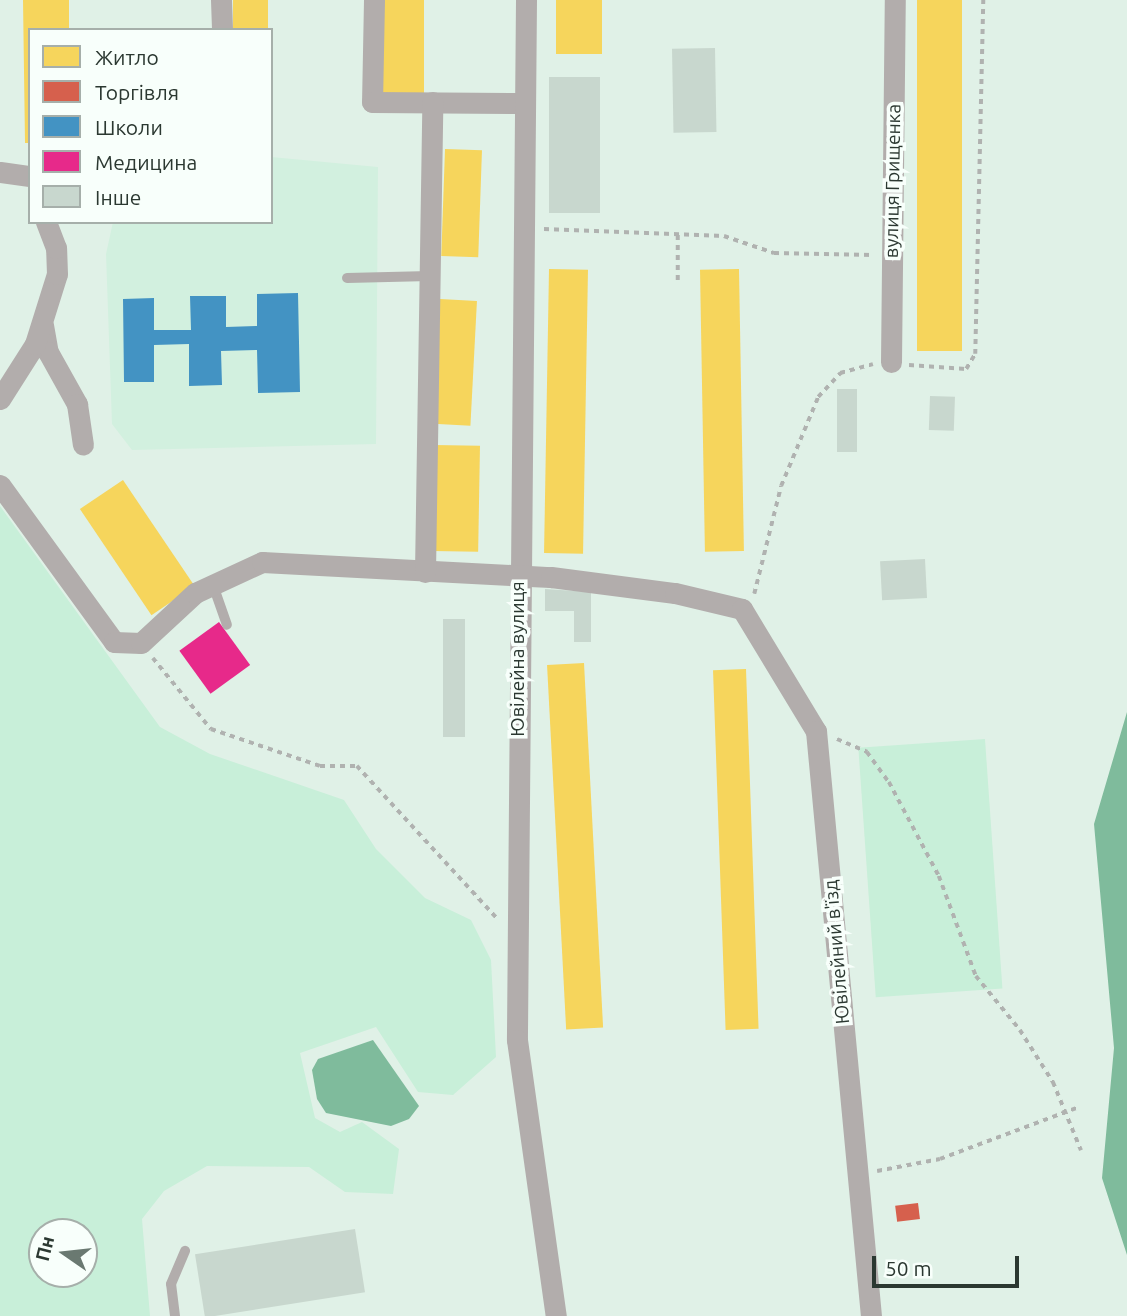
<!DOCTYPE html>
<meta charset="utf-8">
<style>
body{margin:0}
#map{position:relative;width:1127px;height:1316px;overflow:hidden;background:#e0f1e7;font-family:Ubuntu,sans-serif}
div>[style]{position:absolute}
.built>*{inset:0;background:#d2f0df}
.green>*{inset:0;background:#c8efd9;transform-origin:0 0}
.water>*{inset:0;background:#7fbb9c}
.homes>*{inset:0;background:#f6d55c;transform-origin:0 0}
.shops>*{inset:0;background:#d6604d;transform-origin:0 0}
.schools>*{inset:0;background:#4393c3}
.health>*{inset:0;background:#e7298a;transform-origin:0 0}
.building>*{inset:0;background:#c8d7ce;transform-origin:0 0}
.path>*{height:3.5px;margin-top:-1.75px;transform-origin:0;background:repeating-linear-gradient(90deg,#b0b2b0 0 5px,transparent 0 10px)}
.service>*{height:10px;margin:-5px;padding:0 5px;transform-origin:5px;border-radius:5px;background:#b2adac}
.minor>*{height:21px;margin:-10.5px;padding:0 10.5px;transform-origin:10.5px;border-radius:10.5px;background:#b2adac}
span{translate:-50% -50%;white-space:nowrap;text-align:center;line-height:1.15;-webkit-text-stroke:7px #f8fffb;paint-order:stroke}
.street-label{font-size:19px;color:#2b3831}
.legend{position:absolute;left:28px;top:28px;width:245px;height:196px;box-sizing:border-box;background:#f8fffb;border:2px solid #a6afaa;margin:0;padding:9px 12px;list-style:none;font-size:21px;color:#2b3831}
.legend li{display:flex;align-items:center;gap:14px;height:35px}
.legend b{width:35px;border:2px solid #a6afaa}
.north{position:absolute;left:28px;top:1218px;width:70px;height:70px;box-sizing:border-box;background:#f8fffb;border:2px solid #a6afaa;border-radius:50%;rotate:284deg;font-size:19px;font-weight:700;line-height:28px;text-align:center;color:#2b3831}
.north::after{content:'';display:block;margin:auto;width:24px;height:32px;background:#6a7971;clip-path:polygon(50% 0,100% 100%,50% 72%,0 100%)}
.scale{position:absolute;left:872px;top:1256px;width:147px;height:32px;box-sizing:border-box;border:4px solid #2b3831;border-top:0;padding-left:9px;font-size:21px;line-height:24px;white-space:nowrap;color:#2b3831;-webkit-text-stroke:5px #f8fffb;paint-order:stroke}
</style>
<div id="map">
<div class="built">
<div style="clip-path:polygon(271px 157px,378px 167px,376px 444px,132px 450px,112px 424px,106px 254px,113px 222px,271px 222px)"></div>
</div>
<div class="green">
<div style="clip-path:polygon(evenodd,0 506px,160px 727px,210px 754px,344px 800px,376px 849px,425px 898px,471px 920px,491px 960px,496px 1057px,453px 1095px,418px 1092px,376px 1027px,300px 1053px,315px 1118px,340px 1132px,362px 1122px,399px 1149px,393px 1194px,345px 1192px,309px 1167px,207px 1166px,164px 1191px,142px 1219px,150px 1316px,0 1316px,0 506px,42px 1232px,84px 1232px,84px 1274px,42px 1274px,42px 1232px)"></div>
<div style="left:985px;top:739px;width:250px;height:127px;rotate:86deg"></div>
</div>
<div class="water">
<div style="clip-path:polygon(1127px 712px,1127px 1255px,1102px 1178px,1114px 1048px,1094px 824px)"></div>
<div style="clip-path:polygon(373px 1040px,419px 1106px,409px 1119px,391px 1126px,326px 1113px,317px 1099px,312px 1070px,318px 1059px)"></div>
</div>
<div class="homes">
<div style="clip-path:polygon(23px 0,69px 0,69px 30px,30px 30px,30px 143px,25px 143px)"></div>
<div style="left:233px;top:0;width:35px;height:30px"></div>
<div style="left:380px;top:0;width:44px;height:94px"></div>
<div style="left:556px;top:0;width:46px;height:54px"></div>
<div style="left:917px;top:0;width:45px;height:351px"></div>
<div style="left:445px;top:149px;width:37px;height:107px;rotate:2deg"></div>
<div style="left:549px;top:269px;width:39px;height:284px;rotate:1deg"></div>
<div style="left:739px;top:269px;width:282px;height:39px;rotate:89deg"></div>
<div style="left:440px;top:299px;width:37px;height:125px;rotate:3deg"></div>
<div style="left:434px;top:445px;width:46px;height:106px;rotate:1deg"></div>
<div style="left:123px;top:480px;width:128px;height:52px;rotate:56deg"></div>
<div style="left:584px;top:663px;width:365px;height:37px;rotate:87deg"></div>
<div style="left:746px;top:669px;width:360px;height:33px;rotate:88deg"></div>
</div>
<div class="shops">
<div style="left:918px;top:1203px;width:16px;height:23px;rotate:83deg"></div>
</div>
<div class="schools">
<div style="clip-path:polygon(298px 293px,300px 392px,258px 393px,257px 350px,221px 351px,222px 385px,189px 386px,189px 344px,154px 345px,154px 382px,124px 382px,123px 299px,154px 298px,154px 330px,191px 330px,190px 296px,226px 296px,226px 327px,257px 326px,257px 294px)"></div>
</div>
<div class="health">
<div style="left:219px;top:622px;width:53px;height:49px;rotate:54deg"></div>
</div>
<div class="building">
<div style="left:715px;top:48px;width:84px;height:43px;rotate:89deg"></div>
<div style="left:549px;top:77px;width:51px;height:136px"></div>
<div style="left:837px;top:389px;width:20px;height:63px"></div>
<div style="left:930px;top:396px;width:25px;height:34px;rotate:2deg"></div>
<div style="left:925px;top:559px;width:39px;height:45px;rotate:87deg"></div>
<div style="clip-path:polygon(545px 589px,591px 592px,591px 642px,574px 642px,574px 611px,545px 611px)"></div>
<div style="left:443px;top:619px;width:22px;height:118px"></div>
<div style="left:355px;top:1229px;width:64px;height:162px;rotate:81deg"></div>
</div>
<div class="path">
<div style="left:544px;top:229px;width:180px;rotate:2.2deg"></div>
<div style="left:724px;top:236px;width:53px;rotate:18.8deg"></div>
<div style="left:774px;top:253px;width:99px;rotate:1.2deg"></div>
<div style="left:678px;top:235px;width:50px;rotate:90deg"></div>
<div style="left:909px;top:365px;width:57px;rotate:4deg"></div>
<div style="left:966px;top:369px;width:17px;rotate:-59deg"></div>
<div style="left:975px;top:354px;width:354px;rotate:-88.7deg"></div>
<div style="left:754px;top:594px;width:111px;rotate:-76deg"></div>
<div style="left:781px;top:486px;width:96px;rotate:-67.4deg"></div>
<div style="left:818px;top:397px;width:33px;rotate:-47deg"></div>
<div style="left:840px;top:373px;width:34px;rotate:-15deg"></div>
<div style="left:153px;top:658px;width:92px;rotate:50.8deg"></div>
<div style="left:211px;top:729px;width:115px;rotate:18.7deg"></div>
<div style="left:320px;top:766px;width:37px"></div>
<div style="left:357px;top:766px;width:207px;rotate:47.4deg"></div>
<div style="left:837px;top:739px;width:33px;rotate:23deg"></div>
<div style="left:867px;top:752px;width:37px;rotate:54deg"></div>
<div style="left:889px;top:782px;width:106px;rotate:62deg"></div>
<div style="left:939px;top:876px;width:107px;rotate:69.7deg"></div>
<div style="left:976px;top:976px;width:70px;rotate:50.8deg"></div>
<div style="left:1020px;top:1030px;width:62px;rotate:57.6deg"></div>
<div style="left:1053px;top:1082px;width:74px;rotate:67.6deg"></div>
<div style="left:877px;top:1171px;width:64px;rotate:-10.8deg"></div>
<div style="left:940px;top:1159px;width:148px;rotate:-20.5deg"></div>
</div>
<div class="service">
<div style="left:347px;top:278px;width:83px;rotate:-1.4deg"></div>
<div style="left:213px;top:585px;width:42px;rotate:70.7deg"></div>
<div style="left:175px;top:1316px;width:32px;rotate:-97deg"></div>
<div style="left:171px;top:1284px;width:36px;rotate:-67deg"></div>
</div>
<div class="minor">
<div style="left:221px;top:0;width:30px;rotate:88deg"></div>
<div style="left:374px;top:0;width:102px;rotate:91.1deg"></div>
<div style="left:372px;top:102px;width:152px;rotate:0.4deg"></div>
<div style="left:526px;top:0;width:1040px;rotate:90.5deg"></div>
<div style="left:517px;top:1040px;width:279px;rotate:82deg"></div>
<div style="left:0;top:172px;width:30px;rotate:8deg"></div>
<div style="left:43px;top:325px;width:27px;rotate:80deg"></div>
<div style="left:48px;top:352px;width:60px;rotate:60.9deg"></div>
<div style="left:77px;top:404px;width:41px;rotate:81.7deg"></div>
<div style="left:891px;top:362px;width:362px;rotate:-89.4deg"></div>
<div style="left:0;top:399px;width:65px;rotate:-57.5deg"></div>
<div style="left:35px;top:344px;width:73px;rotate:-72.6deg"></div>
<div style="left:57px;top:274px;width:26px;rotate:-92deg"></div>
<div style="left:56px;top:248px;width:28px;rotate:-111deg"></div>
<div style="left:0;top:485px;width:194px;rotate:54deg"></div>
<div style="left:114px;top:642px;width:27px;rotate:2deg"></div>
<div style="left:141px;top:643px;width:74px;rotate:-42.8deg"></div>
<div style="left:195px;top:593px;width:74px;rotate:-24.8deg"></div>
<div style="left:262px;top:562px;width:289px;rotate:3deg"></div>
<div style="left:551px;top:577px;width:125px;rotate:7.4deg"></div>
<div style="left:675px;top:593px;width:69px;rotate:13.4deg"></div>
<div style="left:742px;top:609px;width:143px;rotate:58.8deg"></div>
<div style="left:816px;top:731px;width:588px;rotate:84.63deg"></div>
<div style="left:425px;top:572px;width:470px;rotate:-89.1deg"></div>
</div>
<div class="street-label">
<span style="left:893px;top:181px;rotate:-89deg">вулиця Грищенка</span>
<span style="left:518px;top:659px;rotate:-90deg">Ювілейна вулиця</span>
<span style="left:837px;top:952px;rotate:-95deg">Ювілейний в'їзд</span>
</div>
<ul class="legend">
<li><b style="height:19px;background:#f6d55c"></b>Житло</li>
<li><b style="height:19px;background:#d6604d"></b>Торгівля</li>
<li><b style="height:19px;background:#4393c3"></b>Школи</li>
<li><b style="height:19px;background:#e7298a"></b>Медицина</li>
<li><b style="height:19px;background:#c8d7ce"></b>Інше</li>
</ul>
<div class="north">Пн</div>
<div class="scale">50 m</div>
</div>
